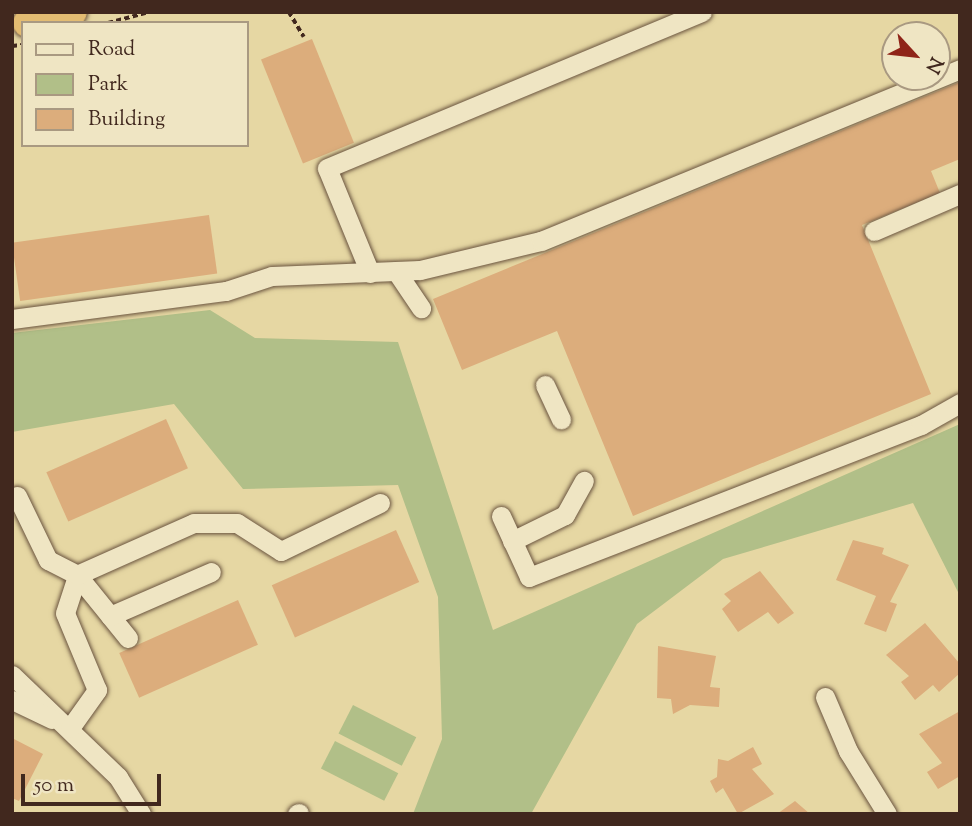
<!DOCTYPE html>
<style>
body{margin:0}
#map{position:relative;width:972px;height:826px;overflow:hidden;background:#e6d7a3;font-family:"Sorts Mill Goudy",serif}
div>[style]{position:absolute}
.green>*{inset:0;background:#b1bf88;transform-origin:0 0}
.building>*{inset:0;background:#dcad7c;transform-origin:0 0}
.path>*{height:3.5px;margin-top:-1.75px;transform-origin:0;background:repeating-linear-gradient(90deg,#41281e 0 5px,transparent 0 8.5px)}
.roads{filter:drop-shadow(0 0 2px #6a543f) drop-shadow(0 0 2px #6a543f)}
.minor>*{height:19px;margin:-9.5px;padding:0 9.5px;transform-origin:9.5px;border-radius:9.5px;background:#efe5c3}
.highway>*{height:28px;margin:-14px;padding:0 14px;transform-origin:14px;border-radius:14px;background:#e3bc72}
span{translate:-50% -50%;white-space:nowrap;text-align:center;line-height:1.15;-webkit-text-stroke:6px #efe5c3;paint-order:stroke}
.frame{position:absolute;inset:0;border:14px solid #41281e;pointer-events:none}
.legend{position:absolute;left:21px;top:21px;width:228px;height:126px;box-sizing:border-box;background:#efe5c3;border:2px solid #a99981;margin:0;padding:9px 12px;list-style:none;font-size:21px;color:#41281e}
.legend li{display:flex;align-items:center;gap:14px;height:35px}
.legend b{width:35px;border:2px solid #a99981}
.north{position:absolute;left:881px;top:21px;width:70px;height:70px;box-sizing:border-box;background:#efe5c3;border:2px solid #a99981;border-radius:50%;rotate:117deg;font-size:19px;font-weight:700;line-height:28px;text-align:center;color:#41281e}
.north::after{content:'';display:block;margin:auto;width:24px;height:32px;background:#8f2418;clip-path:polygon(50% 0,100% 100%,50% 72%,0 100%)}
.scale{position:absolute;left:21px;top:774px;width:140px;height:32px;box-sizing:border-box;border:4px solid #41281e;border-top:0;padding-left:9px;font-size:21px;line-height:24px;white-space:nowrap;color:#41281e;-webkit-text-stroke:5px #efe5c3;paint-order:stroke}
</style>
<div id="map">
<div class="green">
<div style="clip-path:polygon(210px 310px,255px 338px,398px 342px,493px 630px,960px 424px,960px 596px,913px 503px,723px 559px,637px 624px,531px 814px,413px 814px,442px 739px,438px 597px,398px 485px,243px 489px,174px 404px,12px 432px,12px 333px)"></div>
<div style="left:353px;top:705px;width:71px;height:32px;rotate:27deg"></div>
<div style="left:335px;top:741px;width:71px;height:31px;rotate:27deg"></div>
</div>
<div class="building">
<div style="left:312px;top:39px;width:112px;height:55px;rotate:68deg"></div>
<div style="clip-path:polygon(960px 82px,960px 159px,931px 171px,940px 193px,862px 225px,931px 394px,633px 516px,557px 331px,462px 370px,433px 299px)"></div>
<div style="left:209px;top:215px;width:59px;height:199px;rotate:82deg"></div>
<div style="left:166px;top:419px;width:54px;height:131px;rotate:66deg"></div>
<div style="left:396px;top:530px;width:57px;height:136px;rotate:66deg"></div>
<div style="clip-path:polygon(853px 540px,884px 548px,882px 554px,909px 565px,890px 602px,897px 604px,886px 632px,864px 624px,876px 596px,836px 580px)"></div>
<div style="clip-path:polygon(760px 571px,794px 613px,778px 624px,768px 612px,738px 632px,722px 609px,731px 601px,724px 594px)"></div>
<div style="left:238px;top:600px;width:49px;height:130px;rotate:66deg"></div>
<div style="clip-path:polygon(925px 623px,960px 664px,960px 673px,939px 692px,933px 685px,915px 700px,901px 682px,909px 676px,886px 655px)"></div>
<div style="clip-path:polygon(658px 646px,716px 656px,710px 687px,720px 688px,719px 707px,690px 705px,673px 714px,671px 699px,657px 698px)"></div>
<div style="clip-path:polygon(960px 711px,960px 776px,938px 789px,927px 772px,942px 763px,919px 734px)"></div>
<div style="clip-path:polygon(12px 738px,43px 754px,19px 801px,12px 798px)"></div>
<div style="clip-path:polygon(753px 747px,762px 764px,752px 769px,774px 794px,738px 814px,723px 788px,716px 793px,710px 781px,717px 777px,718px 759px,728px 761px)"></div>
<div style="clip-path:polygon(795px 801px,810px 814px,777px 814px)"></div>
</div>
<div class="path">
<div style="left:289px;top:12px;width:29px;rotate:59deg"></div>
<div style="left:108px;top:23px;width:42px;rotate:-15deg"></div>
<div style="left:12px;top:46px;width:9px;rotate:-6deg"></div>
</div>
<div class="roads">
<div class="minor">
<div style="left:874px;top:231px;width:94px;rotate:-23.3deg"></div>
<div style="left:396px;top:271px;width:45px;rotate:56deg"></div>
<div style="left:370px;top:273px;width:113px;rotate:-112.3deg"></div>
<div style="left:327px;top:168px;width:406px;rotate:-22.6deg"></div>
<div style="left:12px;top:319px;width:216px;rotate:-7.5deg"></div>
<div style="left:226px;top:291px;width:48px;rotate:-18.1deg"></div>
<div style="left:272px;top:276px;width:148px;rotate:-2.3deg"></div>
<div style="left:420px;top:270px;width:124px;rotate:-13.5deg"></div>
<div style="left:541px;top:241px;width:453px;rotate:-22.3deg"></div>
<div style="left:545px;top:385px;width:38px;rotate:65deg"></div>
<div style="left:17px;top:496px;width:71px;rotate:64.2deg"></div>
<div style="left:48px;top:560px;width:33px;rotate:27deg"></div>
<div style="left:77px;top:575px;width:81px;rotate:51deg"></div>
<div style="left:501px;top:516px;width:67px;rotate:65.3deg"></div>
<div style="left:529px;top:577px;width:420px;rotate:-21.2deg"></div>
<div style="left:921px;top:425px;width:45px;rotate:-29.4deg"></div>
<div style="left:512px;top:541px;width:59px;rotate:-26.1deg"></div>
<div style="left:565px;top:515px;width:39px;rotate:-61deg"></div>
<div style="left:110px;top:616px;width:110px;rotate:-23.5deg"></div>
<div style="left:12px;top:675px;width:147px;rotate:43.9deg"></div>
<div style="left:118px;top:777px;width:44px;rotate:58.1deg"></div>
<div style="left:825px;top:697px;width:59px;rotate:66.9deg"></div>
<div style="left:848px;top:751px;width:74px;rotate:58.2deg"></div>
<div style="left:12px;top:700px;width:44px;rotate:25.4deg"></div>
<div style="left:70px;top:728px;width:47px;rotate:-54.6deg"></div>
<div style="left:97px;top:690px;width:83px;rotate:-112.6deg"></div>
<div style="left:65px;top:613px;width:40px;rotate:-72deg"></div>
<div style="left:77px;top:575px;width:128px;rotate:-24deg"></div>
<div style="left:194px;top:523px;width:43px"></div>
<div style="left:237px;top:523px;width:52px;rotate:32.5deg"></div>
<div style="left:281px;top:551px;width:110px;rotate:-25.9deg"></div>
<div style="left:297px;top:814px;width:2px;rotate:-27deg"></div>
</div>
<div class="highway">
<div style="left:27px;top:23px;width:47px;rotate:-13.4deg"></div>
</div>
</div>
<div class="frame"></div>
<ul class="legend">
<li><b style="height:9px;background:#efe5c3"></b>Road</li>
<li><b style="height:19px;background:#b1bf88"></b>Park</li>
<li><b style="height:19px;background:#dcad7c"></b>Building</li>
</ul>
<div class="north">N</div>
<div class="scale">50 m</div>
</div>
